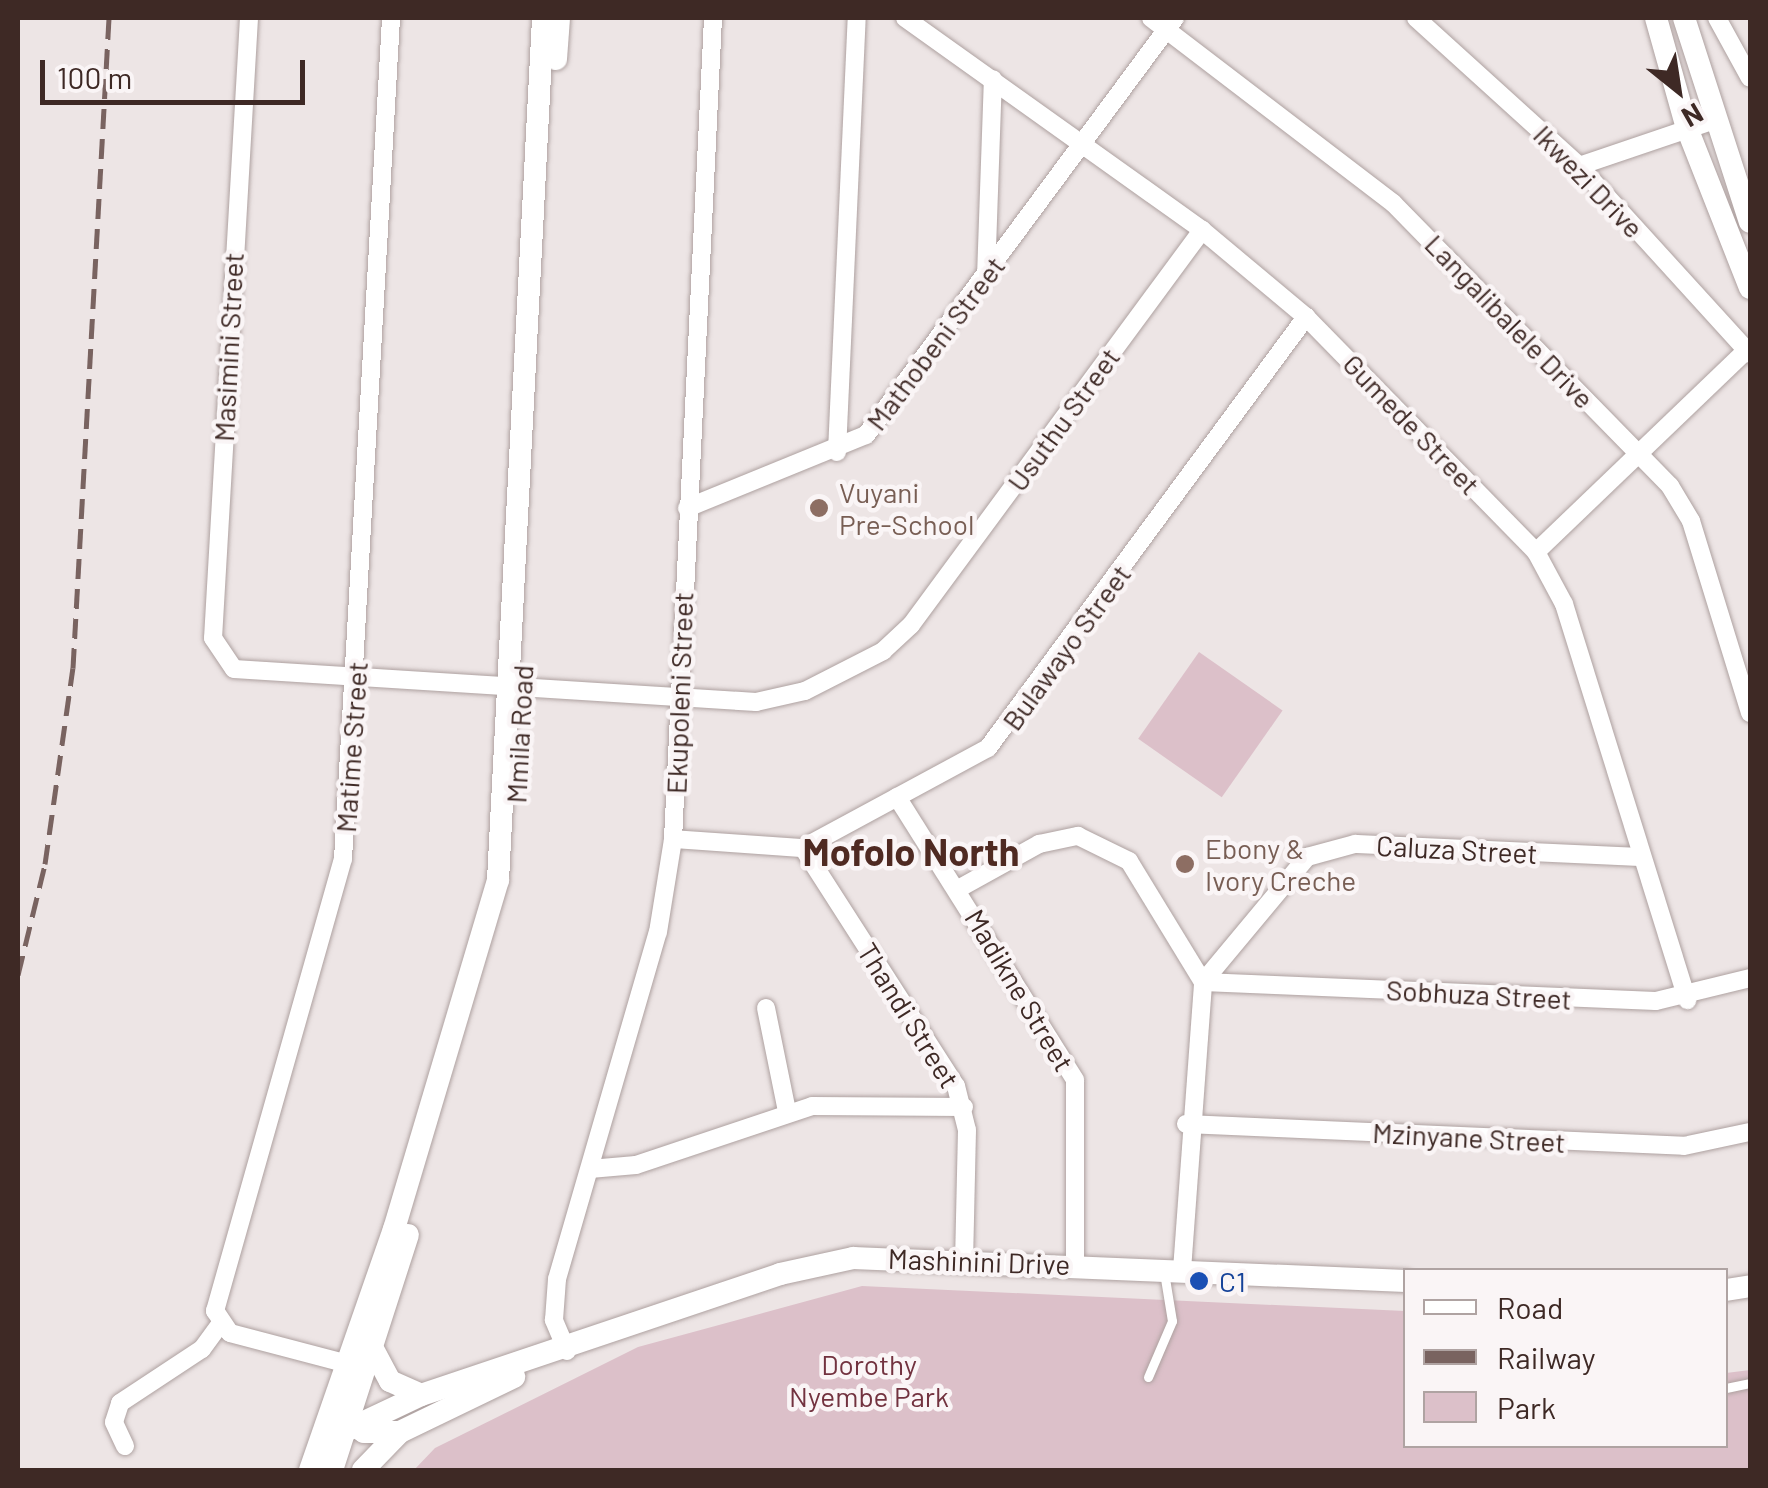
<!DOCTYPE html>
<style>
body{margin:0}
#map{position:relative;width:1768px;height:1488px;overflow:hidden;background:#ede5e5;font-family:Barlow,sans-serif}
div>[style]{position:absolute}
.green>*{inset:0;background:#dcc0c9;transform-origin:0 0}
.roads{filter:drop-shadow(0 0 2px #aea1a0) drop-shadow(0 0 2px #aea1a0)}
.lane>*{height:9px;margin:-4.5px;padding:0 4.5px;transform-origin:4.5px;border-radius:4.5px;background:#fff}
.street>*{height:18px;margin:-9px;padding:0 9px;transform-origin:9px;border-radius:9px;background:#fff}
.secondary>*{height:22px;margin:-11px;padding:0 11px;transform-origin:11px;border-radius:11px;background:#fff}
.rail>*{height:5px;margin-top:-2.5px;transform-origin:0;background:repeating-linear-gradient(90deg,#796360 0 20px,transparent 0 30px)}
.dots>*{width:28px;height:28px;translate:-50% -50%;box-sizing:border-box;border:5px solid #faf5f6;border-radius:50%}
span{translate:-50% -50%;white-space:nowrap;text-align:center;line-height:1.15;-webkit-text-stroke:9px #faf5f6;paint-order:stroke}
.street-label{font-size:28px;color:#3e2925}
.education-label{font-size:28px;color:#785e54}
.left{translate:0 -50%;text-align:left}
.transit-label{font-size:28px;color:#164399}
.park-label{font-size:28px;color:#72323f}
.district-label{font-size:38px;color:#4f2a22;font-weight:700}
.frame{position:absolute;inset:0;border:20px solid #3e2925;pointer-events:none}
.legend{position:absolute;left:1403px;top:1268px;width:325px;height:180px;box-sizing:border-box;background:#faf5f6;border:2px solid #afa3a2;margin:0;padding:12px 18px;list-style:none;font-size:30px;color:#3e2925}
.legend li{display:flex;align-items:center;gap:20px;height:50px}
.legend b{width:50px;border:2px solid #afa3a2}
.north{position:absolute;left:1628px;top:40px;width:100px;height:100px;-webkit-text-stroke:8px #faf5f6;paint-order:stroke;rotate:150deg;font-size:28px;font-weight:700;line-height:40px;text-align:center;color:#3e2925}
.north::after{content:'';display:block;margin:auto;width:35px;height:45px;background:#3e2925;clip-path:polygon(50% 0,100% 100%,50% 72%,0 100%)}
.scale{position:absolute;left:40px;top:60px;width:265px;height:45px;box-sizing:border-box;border:5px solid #3e2925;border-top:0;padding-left:12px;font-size:30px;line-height:35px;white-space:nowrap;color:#3e2925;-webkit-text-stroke:8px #faf5f6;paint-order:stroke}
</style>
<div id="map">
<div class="green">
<div style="left:1199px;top:652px;width:102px;height:106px;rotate:35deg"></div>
<div style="clip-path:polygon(862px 1286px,1405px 1311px,1406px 1446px,1726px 1446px,1726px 1373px,1750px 1370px,1750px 1470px,414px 1470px,435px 1448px,638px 1347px)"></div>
</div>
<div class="roads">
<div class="lane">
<div style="left:1148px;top:1377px;width:61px;rotate:-66.8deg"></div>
<div style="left:1172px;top:1321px;width:50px;rotate:-99.3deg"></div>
<div style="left:1726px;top:1388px;width:25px;rotate:-12deg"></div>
</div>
<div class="street">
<div style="left:249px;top:18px;width:621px;rotate:93.32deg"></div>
<div style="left:213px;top:638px;width:37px;rotate:56deg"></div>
<div style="left:234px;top:669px;width:523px;rotate:3.62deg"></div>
<div style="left:756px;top:702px;width:50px;rotate:-12.7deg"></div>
<div style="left:805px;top:691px;width:88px;rotate:-27.1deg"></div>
<div style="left:883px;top:651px;width:38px;rotate:-43deg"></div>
<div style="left:911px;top:625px;width:491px;rotate:-53.6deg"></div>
<div style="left:905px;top:18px;width:365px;rotate:35.5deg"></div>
<div style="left:1202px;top:230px;width:136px;rotate:39.9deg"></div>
<div style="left:1306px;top:317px;width:329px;rotate:45.6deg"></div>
<div style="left:1536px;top:552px;width:59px;rotate:61.7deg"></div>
<div style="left:1564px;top:604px;width:415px;rotate:72.7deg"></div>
<div style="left:1151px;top:18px;width:305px;rotate:37.4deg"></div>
<div style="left:1393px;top:203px;width:396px;rotate:45.6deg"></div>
<div style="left:1670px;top:486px;width:41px;rotate:59deg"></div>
<div style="left:1691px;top:521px;width:201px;rotate:72.9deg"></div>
<div style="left:1416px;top:18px;width:220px;rotate:42.2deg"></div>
<div style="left:1579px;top:166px;width:254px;rotate:47.7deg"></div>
<div style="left:1717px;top:18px;width:68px;rotate:61.2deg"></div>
<div style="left:1579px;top:166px;width:144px;rotate:-18.7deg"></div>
<div style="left:986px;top:277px;width:198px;rotate:-88deg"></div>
<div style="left:837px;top:452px;width:434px;rotate:-87.4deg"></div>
<div style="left:687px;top:508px;width:193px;rotate:-22.2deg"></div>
<div style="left:866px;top:435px;width:519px;rotate:-53.46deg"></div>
<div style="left:1536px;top:552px;width:292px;rotate:-43.8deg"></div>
<div style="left:897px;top:797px;width:334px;rotate:57.8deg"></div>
<div style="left:1075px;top:1080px;width:184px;rotate:90deg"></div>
<div style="left:673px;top:839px;width:130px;rotate:4deg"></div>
<div style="left:803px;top:848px;width:210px;rotate:-28.4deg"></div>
<div style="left:988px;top:748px;width:536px;rotate:-53.58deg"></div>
<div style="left:803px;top:848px;width:283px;rotate:57.3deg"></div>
<div style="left:956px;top:1086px;width:45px;rotate:76deg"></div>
<div style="left:967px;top:1130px;width:128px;rotate:91.3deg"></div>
<div style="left:958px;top:889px;width:93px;rotate:-29.1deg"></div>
<div style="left:1039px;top:844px;width:40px;rotate:-12deg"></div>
<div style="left:1078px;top:836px;width:57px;rotate:26.1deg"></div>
<div style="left:1129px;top:861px;width:142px;rotate:58.6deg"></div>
<div style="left:1203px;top:982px;width:453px;rotate:2.4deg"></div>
<div style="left:1656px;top:1001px;width:97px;rotate:-13.7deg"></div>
<div style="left:766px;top:1008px;width:105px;rotate:78.5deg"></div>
<div style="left:1186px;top:1124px;width:498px;rotate:2.5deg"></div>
<div style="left:1684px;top:1146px;width:67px;rotate:-12deg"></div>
<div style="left:590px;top:1169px;width:46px;rotate:-5deg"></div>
<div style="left:636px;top:1165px;width:186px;rotate:-18.5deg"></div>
<div style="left:812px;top:1106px;width:152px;rotate:0.4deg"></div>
<div style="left:1182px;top:1270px;width:289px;rotate:-85.8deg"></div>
<div style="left:1203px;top:982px;width:163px;rotate:-50.2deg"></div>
<div style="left:1307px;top:857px;width:50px;rotate:-15.2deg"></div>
<div style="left:1355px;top:844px;width:287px;rotate:2.6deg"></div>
<div style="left:567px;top:1351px;width:34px;rotate:-113deg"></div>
<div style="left:554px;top:1320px;width:41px;rotate:-85.8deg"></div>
<div style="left:557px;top:1279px;width:361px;rotate:-73.8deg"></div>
<div style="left:658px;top:932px;width:94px;rotate:-80.8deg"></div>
<div style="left:673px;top:839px;width:822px;rotate:-87.21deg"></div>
<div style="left:348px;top:1364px;width:122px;rotate:-165.3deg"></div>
<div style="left:230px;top:1333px;width:27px;rotate:-124deg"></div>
<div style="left:215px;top:1311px;width:470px;rotate:-74.2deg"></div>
<div style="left:343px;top:859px;width:842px;rotate:-86.73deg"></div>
<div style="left:125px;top:1446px;width:26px;rotate:-115deg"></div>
<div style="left:114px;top:1422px;width:20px;rotate:-72deg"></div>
<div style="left:120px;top:1403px;width:98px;rotate:-33.4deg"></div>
<div style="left:202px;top:1349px;width:31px;rotate:-54deg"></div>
</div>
<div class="secondary">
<div style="left:1656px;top:18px;width:114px;rotate:74.3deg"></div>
<div style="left:1687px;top:128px;width:172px;rotate:68.5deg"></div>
<div style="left:1684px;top:18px;width:214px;rotate:72.1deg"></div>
<div style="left:556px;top:59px;width:41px;rotate:-85.8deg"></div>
<div style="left:1726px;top:1290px;width:24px;rotate:-9deg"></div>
<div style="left:374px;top:1351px;width:34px;rotate:62deg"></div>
<div style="left:390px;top:1381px;width:34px;rotate:24deg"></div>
<div style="left:345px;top:1420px;width:22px;rotate:32deg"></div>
<div style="left:364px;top:1432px;width:36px"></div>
<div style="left:400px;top:1432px;width:127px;rotate:-25.8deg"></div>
<div style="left:345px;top:1431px;width:84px;rotate:-25.3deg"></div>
<div style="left:421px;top:1395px;width:379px;rotate:-18.6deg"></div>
<div style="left:780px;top:1274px;width:75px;rotate:-12.4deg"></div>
<div style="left:853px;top:1258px;width:553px;rotate:2.38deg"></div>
<div style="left:310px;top:1470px;width:255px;rotate:-70.8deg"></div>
<div style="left:394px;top:1229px;width:364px;rotate:-73.4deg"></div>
<div style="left:498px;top:880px;width:863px;rotate:-87.01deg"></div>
<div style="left:332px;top:1470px;width:247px;rotate:-72.1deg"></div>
<div style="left:363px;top:1470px;width:53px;rotate:-45.8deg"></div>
</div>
</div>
<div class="rail">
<div style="left:18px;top:975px;width:114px;rotate:-76.3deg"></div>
<div style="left:45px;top:864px;width:198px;rotate:-81.9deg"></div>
<div style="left:73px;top:668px;width:651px;rotate:-86.83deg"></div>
</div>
<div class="dots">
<div style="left:819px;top:508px;background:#8d6e63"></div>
<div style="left:1185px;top:864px;background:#8d6e63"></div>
<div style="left:1199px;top:1281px;background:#1a4fb4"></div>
</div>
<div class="street-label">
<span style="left:1589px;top:181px;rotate:46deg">Ikwezi Drive</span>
<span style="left:1510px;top:321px;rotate:46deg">Langalibalele Drive</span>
<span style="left:935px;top:343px;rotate:-53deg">Mathobeni Street</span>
<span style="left:228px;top:347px;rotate:-87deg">Masimini Street</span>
<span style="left:1063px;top:419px;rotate:-54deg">Usuthu Street</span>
<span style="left:1412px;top:424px;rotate:46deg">Gumede Street</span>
<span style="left:1066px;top:647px;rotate:-54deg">Bulawayo Street</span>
<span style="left:679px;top:693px;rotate:-88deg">Ekupoleni Street</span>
<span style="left:519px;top:734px;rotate:-87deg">Mmila Road</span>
<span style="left:351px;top:747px;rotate:-86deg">Matime Street</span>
<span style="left:1457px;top:849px;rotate:3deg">Caluza Street</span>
<span style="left:1020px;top:990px;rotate:59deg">Madikne Street</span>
<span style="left:1479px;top:994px;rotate:3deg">Sobhuza Street</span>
<span style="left:909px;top:1015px;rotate:58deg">Thandi Street</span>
<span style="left:1469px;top:1137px;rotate:3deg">Mzinyane Street</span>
<span style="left:979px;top:1261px;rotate:2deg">Mashinini Drive</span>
</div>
<div class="education-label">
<span class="left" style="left:839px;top:508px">Vuyani<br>Pre-School</span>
<span class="left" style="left:1205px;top:864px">Ebony &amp;<br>Ivory Creche</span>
</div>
<div class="transit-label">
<span class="left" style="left:1219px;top:1281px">C1</span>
</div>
<div class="park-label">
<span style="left:869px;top:1380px">Dorothy<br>Nyembe Park</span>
</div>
<div class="district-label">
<span style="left:911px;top:852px">Mofolo North</span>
</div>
<div class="frame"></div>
<ul class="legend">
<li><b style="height:12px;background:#fff"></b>Road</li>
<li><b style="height:12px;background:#796360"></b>Railway</li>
<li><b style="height:28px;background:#dcc0c9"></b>Park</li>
</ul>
<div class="north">N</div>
<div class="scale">100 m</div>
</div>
